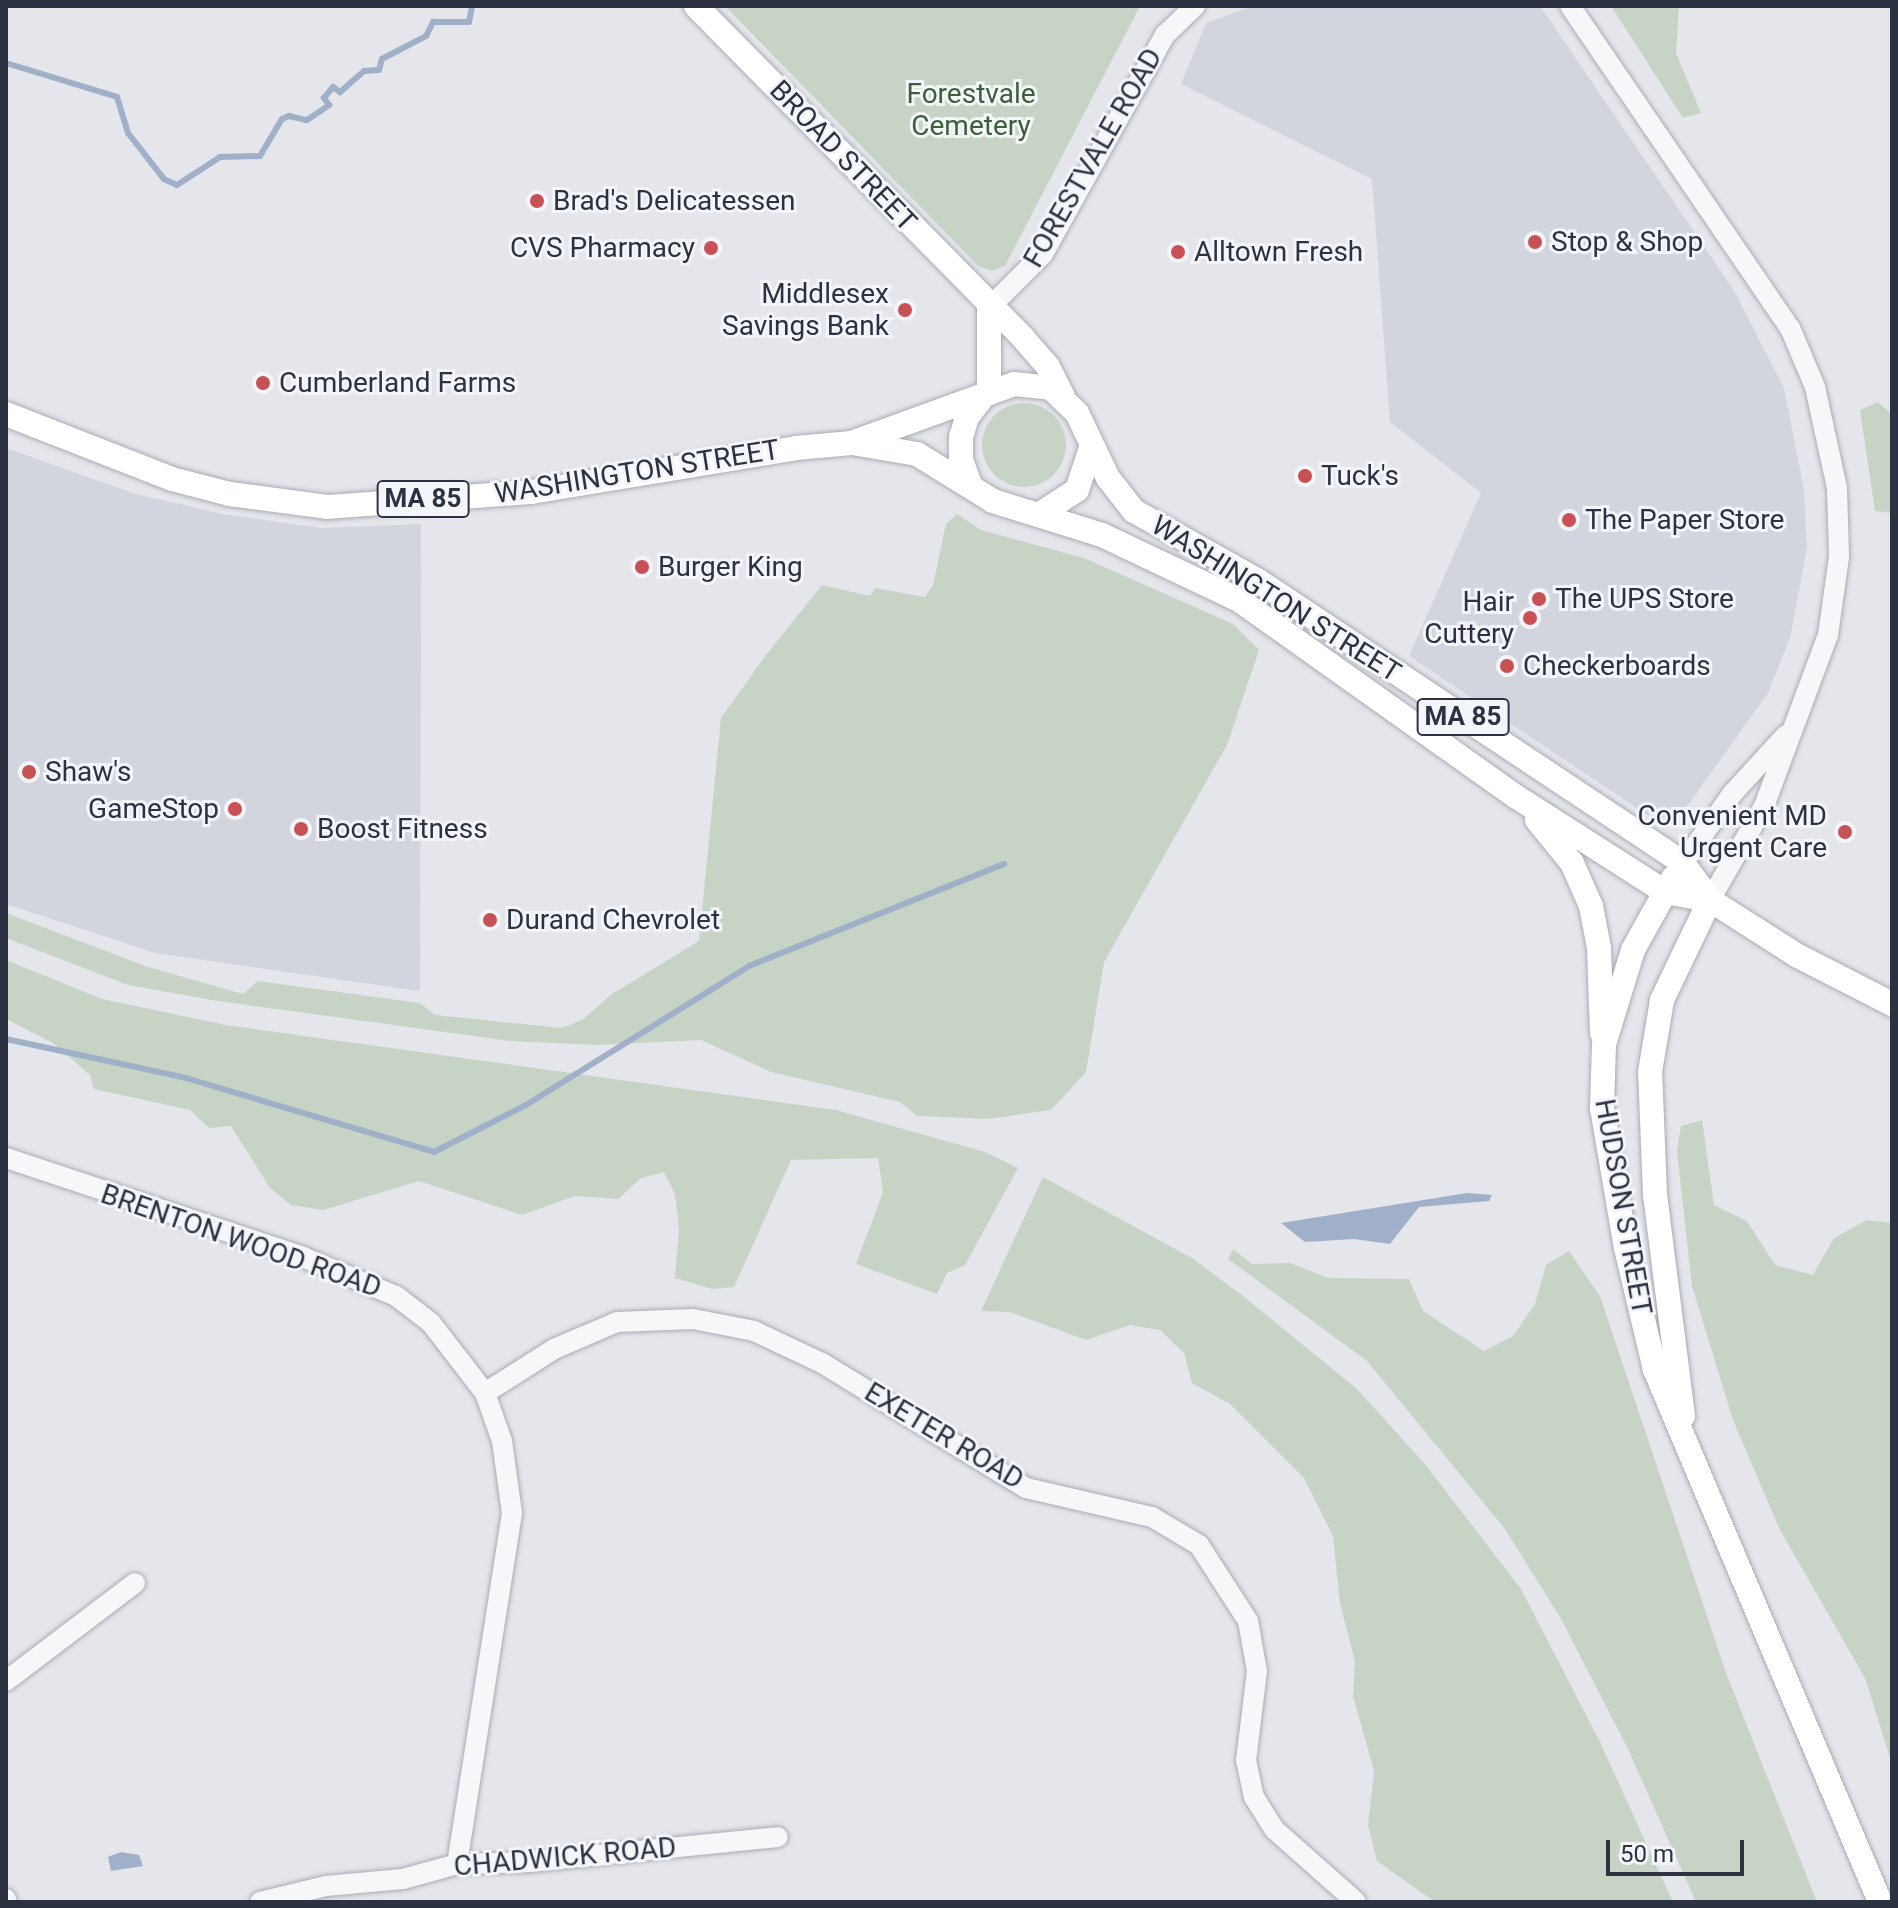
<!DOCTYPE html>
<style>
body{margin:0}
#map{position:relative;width:1898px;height:1908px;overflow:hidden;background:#e4e6eb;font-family:Roboto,sans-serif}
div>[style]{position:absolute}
.built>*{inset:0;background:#d2d5dd}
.green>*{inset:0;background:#c7d4c5}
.round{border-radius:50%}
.water>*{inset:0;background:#a1b0c9}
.stream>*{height:6px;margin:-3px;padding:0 3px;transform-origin:3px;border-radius:3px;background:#a1b0c9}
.roads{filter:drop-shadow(0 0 2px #a9acb5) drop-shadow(0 0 2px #a9acb5)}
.minor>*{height:20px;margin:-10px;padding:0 10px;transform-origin:10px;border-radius:10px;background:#f6f7f9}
.major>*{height:24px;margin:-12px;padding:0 12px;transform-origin:12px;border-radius:12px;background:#fff}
.dots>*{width:22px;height:22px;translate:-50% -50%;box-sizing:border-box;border:4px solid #f3f5f8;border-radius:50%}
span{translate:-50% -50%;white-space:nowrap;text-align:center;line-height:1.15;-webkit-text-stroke:6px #f3f5f8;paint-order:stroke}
.shield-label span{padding:2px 6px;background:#f3f5f8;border:2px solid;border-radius:6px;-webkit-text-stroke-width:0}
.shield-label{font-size:26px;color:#2c3242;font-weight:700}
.park-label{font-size:28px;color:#3d5e3a}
.street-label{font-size:28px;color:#2c3242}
.poi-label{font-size:28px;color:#2c3242}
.left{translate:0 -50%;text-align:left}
.right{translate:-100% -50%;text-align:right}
.frame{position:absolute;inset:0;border:8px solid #2c3242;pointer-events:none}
.scale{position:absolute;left:1606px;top:1840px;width:138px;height:36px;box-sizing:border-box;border:4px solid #2c3242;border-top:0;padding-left:10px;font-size:24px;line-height:28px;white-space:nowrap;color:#2c3242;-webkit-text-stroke:6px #f3f5f8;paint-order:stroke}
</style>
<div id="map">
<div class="built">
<div style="clip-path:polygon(1253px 6px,1540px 6px,1733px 289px,1784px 388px,1804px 490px,1807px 548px,1790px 638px,1768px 693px,1678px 819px,1650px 817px,1409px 656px,1481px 493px,1390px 422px,1372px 179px,1181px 84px,1206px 23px)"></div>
<div style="clip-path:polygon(6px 448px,136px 494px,223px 514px,321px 528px,421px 524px,420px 991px,155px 953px,6px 904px)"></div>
</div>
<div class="green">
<div style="clip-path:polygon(725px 6px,1140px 6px,1005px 266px,992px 271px,978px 266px)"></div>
<div style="clip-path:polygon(1611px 6px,1679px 6px,1676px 53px,1701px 113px,1683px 118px)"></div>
<div style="clip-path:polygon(1878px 402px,1892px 415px,1892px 513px,1875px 511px,1860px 410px)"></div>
<div class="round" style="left:982px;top:403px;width:84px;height:84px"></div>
<div style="clip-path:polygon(957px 514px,981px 530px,1084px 558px,1233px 624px,1259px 650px,1227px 745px,1104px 962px,1086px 1072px,1051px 1110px,988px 1119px,917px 1116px,900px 1102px,771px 1072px,701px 1040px,597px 1045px,510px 1041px,218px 1001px,128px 985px,6px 938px,6px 913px,145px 966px,243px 994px,258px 981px,420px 1003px,435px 1015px,562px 1028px,582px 1020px,612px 994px,699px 941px,721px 718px,766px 655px,822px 585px,870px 596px,875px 588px,925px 597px,933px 585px,946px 524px)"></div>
<div style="clip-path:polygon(6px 960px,102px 999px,226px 1025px,836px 1110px,985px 1152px,1018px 1168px,965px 1265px,947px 1273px,937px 1294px,856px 1264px,883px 1192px,878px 1158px,791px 1160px,734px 1287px,712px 1289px,675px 1278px,679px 1229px,675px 1194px,664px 1172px,641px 1178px,618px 1199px,575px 1196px,522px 1215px,419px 1181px,323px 1210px,291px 1205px,270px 1188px,231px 1126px,209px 1128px,190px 1110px,94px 1089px,90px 1075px,53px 1043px,6px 1019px)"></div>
<div style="clip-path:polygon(1702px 1120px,1714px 1205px,1747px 1221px,1775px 1265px,1813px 1275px,1834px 1238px,1867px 1220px,1892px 1223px,1892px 1764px,1865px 1678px,1780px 1530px,1733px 1420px,1692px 1286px,1677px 1151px,1681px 1126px)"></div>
<div style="clip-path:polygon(1043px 1177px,1192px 1258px,1243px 1296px,1357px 1389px,1425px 1464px,1521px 1589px,1600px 1742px,1673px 1902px,1435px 1902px,1377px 1861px,1368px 1825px,1374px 1771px,1353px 1696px,1355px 1661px,1340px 1603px,1333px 1536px,1304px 1478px,1230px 1404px,1192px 1383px,1184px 1353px,1160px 1330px,1130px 1325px,1086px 1340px,1010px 1312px,981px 1311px)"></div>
<div style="clip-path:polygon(1233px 1249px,1252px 1264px,1290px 1263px,1328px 1278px,1409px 1279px,1423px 1311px,1484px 1351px,1513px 1336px,1535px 1304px,1546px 1265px,1569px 1251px,1600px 1296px,1726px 1673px,1817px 1902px,1696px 1902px,1627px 1747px,1560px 1617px,1505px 1529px,1367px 1361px,1228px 1259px)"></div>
</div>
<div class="water">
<div style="clip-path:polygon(1467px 1193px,1492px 1195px,1489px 1201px,1419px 1207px,1390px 1244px,1354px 1239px,1305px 1242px,1281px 1223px)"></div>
<div style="clip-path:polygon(121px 1852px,139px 1855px,143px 1866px,111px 1871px,108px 1857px)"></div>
</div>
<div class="stream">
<div style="left:6px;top:63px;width:116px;rotate:17deg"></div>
<div style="left:117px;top:97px;width:38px;rotate:73deg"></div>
<div style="left:128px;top:133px;width:58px;rotate:52deg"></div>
<div style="left:164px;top:179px;width:14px;rotate:25deg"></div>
<div style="left:177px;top:185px;width:51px;rotate:-33.1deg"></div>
<div style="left:220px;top:157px;width:40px;rotate:-1.4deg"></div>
<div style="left:260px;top:156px;width:43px;rotate:-59.3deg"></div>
<div style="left:282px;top:119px;width:8px;rotate:-23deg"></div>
<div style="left:289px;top:116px;width:18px;rotate:13deg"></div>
<div style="left:307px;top:120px;width:27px;rotate:-34deg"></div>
<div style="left:329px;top:105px;width:9px;rotate:-126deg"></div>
<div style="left:324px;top:98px;width:14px;rotate:-51deg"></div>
<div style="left:333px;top:87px;width:9px;rotate:36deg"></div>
<div style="left:340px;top:92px;width:32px;rotate:-41deg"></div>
<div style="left:364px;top:71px;width:15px;rotate:-4deg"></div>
<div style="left:379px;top:70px;width:11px;rotate:-75deg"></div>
<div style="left:382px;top:59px;width:50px;rotate:-27.6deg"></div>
<div style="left:426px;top:36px;width:16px;rotate:-63deg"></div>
<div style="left:433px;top:22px;width:36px"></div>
<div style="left:469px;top:22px;width:16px;rotate:-79deg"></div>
<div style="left:6px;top:1039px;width:184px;rotate:12.2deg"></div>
<div style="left:186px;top:1078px;width:259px;rotate:16.6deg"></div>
<div style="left:434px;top:1152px;width:103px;rotate:-27.1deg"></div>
<div style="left:526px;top:1105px;width:263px;rotate:-31.9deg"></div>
<div style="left:749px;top:966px;width:275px;rotate:-21.8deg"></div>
</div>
<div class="roads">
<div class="minor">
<div style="left:1570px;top:6px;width:390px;rotate:55.7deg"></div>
<div style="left:1790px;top:328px;width:64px;rotate:67deg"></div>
<div style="left:1815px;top:387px;width:103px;rotate:77.7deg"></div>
<div style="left:1837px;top:488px;width:69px;rotate:88.3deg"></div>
<div style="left:1839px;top:557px;width:79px;rotate:98deg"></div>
<div style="left:1828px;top:635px;width:183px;rotate:110.5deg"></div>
<div style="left:1764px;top:806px;width:108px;rotate:119.9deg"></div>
<div style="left:989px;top:308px;width:76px;rotate:-45deg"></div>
<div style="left:1043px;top:254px;width:251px;rotate:-60.9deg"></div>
<div style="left:1165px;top:35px;width:42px;rotate:-44deg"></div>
<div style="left:1683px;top:863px;width:85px;rotate:-54.6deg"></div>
<div style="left:1732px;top:794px;width:80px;rotate:-47.5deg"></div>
<div style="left:6px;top:1158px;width:313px;rotate:18.4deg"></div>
<div style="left:303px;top:1257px;width:101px;rotate:22.8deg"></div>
<div style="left:396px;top:1296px;width:44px;rotate:37.6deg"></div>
<div style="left:431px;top:1323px;width:88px;rotate:52.4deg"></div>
<div style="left:485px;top:1393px;width:51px;rotate:70.5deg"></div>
<div style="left:502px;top:1441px;width:73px;rotate:82.1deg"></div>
<div style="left:512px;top:1513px;width:355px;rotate:98.9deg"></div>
<div style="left:485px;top:1393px;width:82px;rotate:-32.5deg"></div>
<div style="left:554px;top:1349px;width:69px;rotate:-23.2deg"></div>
<div style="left:617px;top:1322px;width:76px;rotate:-2.3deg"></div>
<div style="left:693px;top:1319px;width:62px;rotate:11.1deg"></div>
<div style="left:754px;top:1331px;width:75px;rotate:25.2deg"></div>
<div style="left:822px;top:1363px;width:239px;rotate:31.5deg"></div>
<div style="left:1026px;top:1488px;width:129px;rotate:13deg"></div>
<div style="left:1152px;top:1517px;width:55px;rotate:30.8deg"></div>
<div style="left:1199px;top:1545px;width:90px;rotate:57.2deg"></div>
<div style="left:1248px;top:1621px;width:51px;rotate:79.8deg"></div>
<div style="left:1257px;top:1671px;width:90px;rotate:97deg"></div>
<div style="left:1246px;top:1760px;width:38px;rotate:78deg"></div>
<div style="left:1254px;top:1797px;width:39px;rotate:58deg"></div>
<div style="left:1275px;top:1830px;width:108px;rotate:41.6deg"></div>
<div style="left:6px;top:1681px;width:162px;rotate:-37.2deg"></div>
<div style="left:6px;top:1899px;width:3px;rotate:72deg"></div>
<div style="left:260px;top:1902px;width:68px;rotate:-13.6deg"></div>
<div style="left:326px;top:1886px;width:77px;rotate:-5.2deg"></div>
<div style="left:403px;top:1879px;width:56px;rotate:-15.5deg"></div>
<div style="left:457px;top:1864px;width:71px;rotate:-1.6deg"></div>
<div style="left:528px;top:1862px;width:251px;rotate:-5.7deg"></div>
</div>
<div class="major">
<div style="left:696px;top:6px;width:466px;rotate:45.4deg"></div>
<div style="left:1023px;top:338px;width:38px;rotate:49deg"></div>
<div style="left:1048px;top:367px;width:33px;rotate:63deg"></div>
<div style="left:989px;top:308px;width:85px;rotate:90deg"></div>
<div style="left:6px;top:414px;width:178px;rotate:21.4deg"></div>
<div style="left:172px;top:479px;width:60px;rotate:14.5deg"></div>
<div style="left:230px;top:494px;width:98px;rotate:7.6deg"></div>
<div style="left:327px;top:507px;width:205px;rotate:-4.2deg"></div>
<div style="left:531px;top:492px;width:269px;rotate:-9.4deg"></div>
<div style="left:796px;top:448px;width:56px;rotate:-5.1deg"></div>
<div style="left:852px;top:443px;width:66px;rotate:9.6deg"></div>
<div style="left:917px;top:454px;width:89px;rotate:31.7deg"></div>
<div style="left:993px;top:501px;width:114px;rotate:17.3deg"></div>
<div style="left:1102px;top:535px;width:152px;rotate:25.4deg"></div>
<div style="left:1239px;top:600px;width:339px;rotate:35.4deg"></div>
<div style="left:1515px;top:796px;width:178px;rotate:32.6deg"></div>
<div style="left:1665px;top:892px;width:46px;rotate:10.1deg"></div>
<div style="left:854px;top:442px;width:170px;rotate:-19.9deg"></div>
<div style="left:1014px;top:384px;width:37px;rotate:6deg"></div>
<div style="left:1051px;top:388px;width:36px;rotate:44deg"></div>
<div style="left:1077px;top:413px;width:72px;rotate:64.5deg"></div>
<div style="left:1108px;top:478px;width:42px;rotate:51.8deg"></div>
<div style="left:1134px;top:511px;width:141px;rotate:29.3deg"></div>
<div style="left:1257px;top:580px;width:511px;rotate:33.6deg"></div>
<div style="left:1683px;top:863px;width:46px;rotate:53.9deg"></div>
<div style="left:1710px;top:900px;width:104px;rotate:32.5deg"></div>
<div style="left:1798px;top:956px;width:106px;rotate:27.1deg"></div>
<div style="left:971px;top:487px;width:30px;rotate:-110deg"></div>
<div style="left:961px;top:459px;width:22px;rotate:-90deg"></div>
<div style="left:961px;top:437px;width:21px;rotate:-73deg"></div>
<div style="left:967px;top:417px;width:23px;rotate:-52deg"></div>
<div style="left:1040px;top:514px;width:44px;rotate:-33deg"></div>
<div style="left:1077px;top:490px;width:44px;rotate:-71.6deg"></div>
<div style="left:1537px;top:820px;width:55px;rotate:50.9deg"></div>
<div style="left:1572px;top:863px;width:47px;rotate:66.2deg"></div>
<div style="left:1591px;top:906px;width:43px;rotate:79.2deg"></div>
<div style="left:1599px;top:948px;width:85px;rotate:88deg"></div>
<div style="left:1673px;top:878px;width:82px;rotate:119.1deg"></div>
<div style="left:1633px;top:950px;width:98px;rotate:107.1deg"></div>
<div style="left:1604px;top:1044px;width:64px;rotate:91.8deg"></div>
<div style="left:1602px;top:1108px;width:142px;rotate:80.3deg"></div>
<div style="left:1626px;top:1248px;width:125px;rotate:76.6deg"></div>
<div style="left:1655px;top:1370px;width:578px;rotate:67.07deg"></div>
<div style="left:1683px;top:1416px;width:224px;rotate:-97.2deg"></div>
<div style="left:1655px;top:1194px;width:122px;rotate:-92.3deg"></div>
<div style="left:1650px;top:1072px;width:73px;rotate:-80.5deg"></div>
<div style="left:1662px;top:1000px;width:111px;rotate:-64.4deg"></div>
</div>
</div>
<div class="dots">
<div style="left:537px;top:201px;background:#c85156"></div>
<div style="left:1535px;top:242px;background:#c85156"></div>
<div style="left:711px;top:248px;background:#c85156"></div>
<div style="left:1178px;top:252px;background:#c85156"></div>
<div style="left:905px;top:310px;background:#c85156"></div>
<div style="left:263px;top:383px;background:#c85156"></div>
<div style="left:1305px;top:476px;background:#c85156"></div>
<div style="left:1569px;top:520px;background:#c85156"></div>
<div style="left:642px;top:567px;background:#c85156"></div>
<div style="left:1539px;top:599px;background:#c85156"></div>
<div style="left:1530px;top:618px;background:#c85156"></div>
<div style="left:1507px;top:666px;background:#c85156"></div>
<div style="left:29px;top:772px;background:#c85156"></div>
<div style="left:235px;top:809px;background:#c85156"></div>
<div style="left:301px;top:829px;background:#c85156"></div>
<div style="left:1845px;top:832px;background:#c85156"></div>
<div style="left:490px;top:920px;background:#c85156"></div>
</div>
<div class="shield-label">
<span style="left:423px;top:499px">MA 85</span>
<span style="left:1463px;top:717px">MA 85</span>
</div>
<div class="park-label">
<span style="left:971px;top:110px">Forestvale<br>Cemetery</span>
</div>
<div class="street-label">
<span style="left:843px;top:156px;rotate:46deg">BROAD STREET</span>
<span style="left:1093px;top:158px;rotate:-60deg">FORESTVALE ROAD</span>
<span style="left:637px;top:472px;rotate:-9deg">WASHINGTON STREET</span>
<span style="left:1276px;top:599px;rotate:32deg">WASHINGTON STREET</span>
<span style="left:1623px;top:1207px;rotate:80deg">HUDSON STREET</span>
<span style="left:241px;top:1241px;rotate:19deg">BRENTON WOOD ROAD</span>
<span style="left:944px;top:1436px;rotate:31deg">EXETER ROAD</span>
<span style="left:565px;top:1857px;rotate:-5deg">CHADWICK ROAD</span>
</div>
<div class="poi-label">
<span class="left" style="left:553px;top:201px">Brad's Delicatessen</span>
<span class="left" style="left:1551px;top:242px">Stop &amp; Shop</span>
<span class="right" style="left:695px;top:248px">CVS Pharmacy</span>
<span class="left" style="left:1194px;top:252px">Alltown Fresh</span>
<span class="right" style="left:889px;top:310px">Middlesex<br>Savings Bank</span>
<span class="left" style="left:279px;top:383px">Cumberland Farms</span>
<span class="left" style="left:1321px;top:476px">Tuck's</span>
<span class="left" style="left:1585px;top:520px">The Paper Store</span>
<span class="left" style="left:658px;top:567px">Burger King</span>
<span class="left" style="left:1555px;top:599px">The UPS Store</span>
<span class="right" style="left:1514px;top:618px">Hair<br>Cuttery</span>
<span class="left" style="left:1523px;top:666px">Checkerboards</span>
<span class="left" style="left:45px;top:772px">Shaw's</span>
<span class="right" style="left:219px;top:809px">GameStop</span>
<span class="right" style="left:1827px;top:832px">Convenient MD<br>Urgent Care</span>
<span class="left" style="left:317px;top:829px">Boost Fitness</span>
<span class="left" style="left:506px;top:920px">Durand Chevrolet</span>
</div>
<div class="frame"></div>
<div class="scale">50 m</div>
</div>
